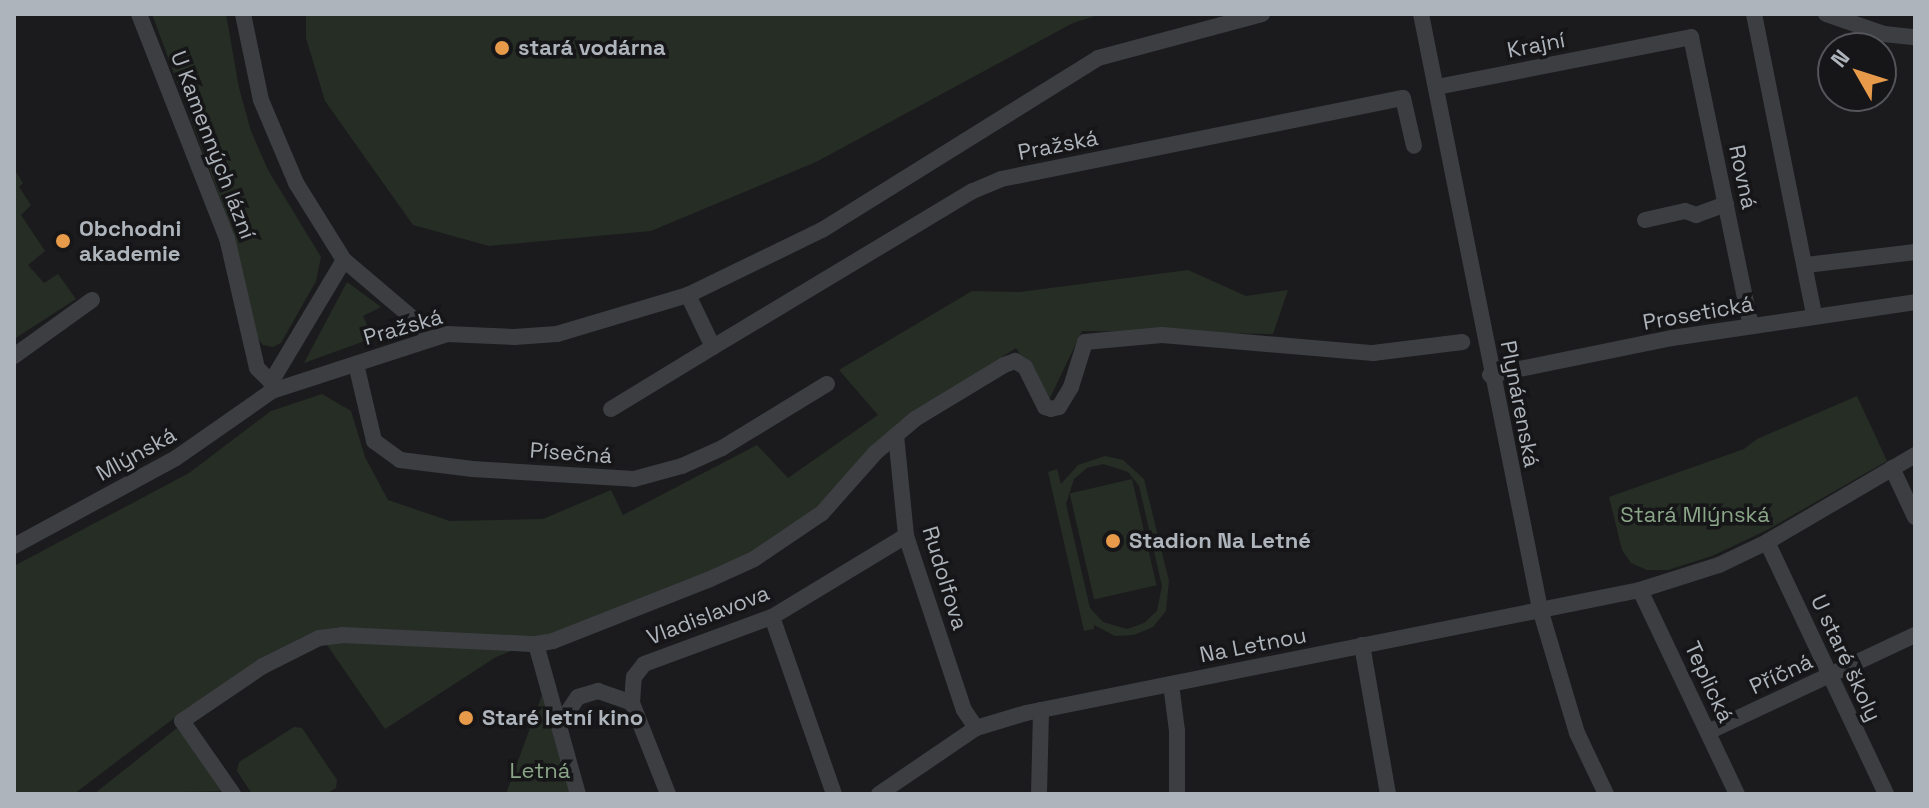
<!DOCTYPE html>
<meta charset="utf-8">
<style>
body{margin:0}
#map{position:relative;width:1929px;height:808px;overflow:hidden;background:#1b1b1d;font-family:"Space Grotesk",sans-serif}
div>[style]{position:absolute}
.green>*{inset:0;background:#252d25;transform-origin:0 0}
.street>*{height:16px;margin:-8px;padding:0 8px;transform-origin:8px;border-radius:8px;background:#3c3e42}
.dots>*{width:22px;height:22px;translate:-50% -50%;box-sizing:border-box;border:4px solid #161618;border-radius:50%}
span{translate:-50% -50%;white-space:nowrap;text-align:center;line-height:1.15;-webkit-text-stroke:7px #161618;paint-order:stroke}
.street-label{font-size:22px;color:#aeb4bb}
.poi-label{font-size:22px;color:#aeb4bb;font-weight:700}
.left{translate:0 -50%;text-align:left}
.park-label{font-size:22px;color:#8aa587}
.frame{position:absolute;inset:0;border:16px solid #aeb4bb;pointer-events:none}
.north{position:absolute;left:1817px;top:32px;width:80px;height:80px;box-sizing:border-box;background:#161618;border:2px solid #535559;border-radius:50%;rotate:309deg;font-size:22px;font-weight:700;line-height:32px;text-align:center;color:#aeb4bb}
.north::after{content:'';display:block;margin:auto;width:28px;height:36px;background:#e69a4a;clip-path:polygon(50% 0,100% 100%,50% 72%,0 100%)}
</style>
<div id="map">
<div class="green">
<div style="clip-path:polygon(152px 14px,226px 14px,239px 88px,251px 131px,268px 170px,321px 257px,316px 281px,281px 343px,273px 347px,263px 345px,255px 335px,227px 217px)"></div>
<div style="clip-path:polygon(306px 14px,1101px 14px,1073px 23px,816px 162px,651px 231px,489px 246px,413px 225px,325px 101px,306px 38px)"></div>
<div style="clip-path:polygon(14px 169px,23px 183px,19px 187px,31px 205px,21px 215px,45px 251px,28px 265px,44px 283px,58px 274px,76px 299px,14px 339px)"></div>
<div style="clip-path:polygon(1188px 270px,1246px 296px,1288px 290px,1273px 334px,1082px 331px,1049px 400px,1016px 348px,898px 423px,818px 509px,744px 558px,496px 657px,385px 729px,318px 632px,190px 706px,74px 794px,14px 794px,14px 566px,189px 473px,271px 411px,322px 394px,351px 411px,365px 457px,388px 500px,450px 521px,543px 519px,611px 490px,623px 515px,757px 445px,788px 478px,878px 415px,839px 370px,972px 291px,1020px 292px)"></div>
<div style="clip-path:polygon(347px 282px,381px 307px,363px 316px,373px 338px,304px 363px)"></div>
<div style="clip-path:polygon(1857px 396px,1887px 461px,1767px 530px,1712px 556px,1668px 570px,1647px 570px,1631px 563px,1622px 550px,1609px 497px,1744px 449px,1757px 439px)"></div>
<div style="clip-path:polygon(evenodd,1105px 456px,1123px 460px,1144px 479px,1169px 581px,1166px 611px,1153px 627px,1134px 635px,1115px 636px,1094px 625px,1094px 629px,1084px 631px,1048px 472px,1057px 469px,1061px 484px,1078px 465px,1105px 456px,1103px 464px,1128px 472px,1139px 486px,1162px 586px,1157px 611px,1144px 623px,1127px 629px,1103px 622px,1090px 608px,1066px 504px,1074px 479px,1087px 468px,1103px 464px)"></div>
<div style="left:1132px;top:479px;width:109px;height:64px;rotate:77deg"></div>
<div style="clip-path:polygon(542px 695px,571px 794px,506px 794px)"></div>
<div style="clip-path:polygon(294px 727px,302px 728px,337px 780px,336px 788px,326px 794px,252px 794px,237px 771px,239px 762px)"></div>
<div style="clip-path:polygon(177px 728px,226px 791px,94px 794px,143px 755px)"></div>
</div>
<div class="street">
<div style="left:139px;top:14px;width:241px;rotate:68.6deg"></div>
<div style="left:227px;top:238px;width:133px;rotate:77deg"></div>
<div style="left:257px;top:368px;width:20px;rotate:45deg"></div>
<div style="left:243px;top:14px;width:88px;rotate:78.2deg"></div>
<div style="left:261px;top:100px;width:90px;rotate:67.1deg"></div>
<div style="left:296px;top:183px;width:91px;rotate:58.1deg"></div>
<div style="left:344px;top:260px;width:104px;rotate:40.3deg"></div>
<div style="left:423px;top:327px;width:13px;rotate:58deg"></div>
<div style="left:1421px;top:14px;width:607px;rotate:78.69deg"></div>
<div style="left:1540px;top:609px;width:129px;rotate:73.4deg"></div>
<div style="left:1577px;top:733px;width:68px;rotate:64.6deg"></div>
<div style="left:1754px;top:14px;width:307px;rotate:78.7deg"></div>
<div style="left:1826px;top:14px;width:61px;rotate:19deg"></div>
<div style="left:1884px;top:34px;width:31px;rotate:6deg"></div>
<div style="left:1437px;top:87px;width:259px;rotate:-11.1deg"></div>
<div style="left:1691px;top:37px;width:295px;rotate:78.3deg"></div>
<div style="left:1645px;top:220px;width:41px;rotate:-12.7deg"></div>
<div style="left:1685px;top:211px;width:12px;rotate:20deg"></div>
<div style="left:1696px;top:215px;width:32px;rotate:-20deg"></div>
<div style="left:1806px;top:265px;width:110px;rotate:-6.8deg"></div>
<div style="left:713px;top:347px;width:303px;rotate:-31deg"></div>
<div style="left:973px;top:191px;width:30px;rotate:-23deg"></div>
<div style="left:1001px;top:179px;width:410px;rotate:-11.4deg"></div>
<div style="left:1403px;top:98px;width:49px;rotate:77.1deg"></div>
<div style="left:14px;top:356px;width:96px;rotate:-35.7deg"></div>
<div style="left:356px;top:364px;width:79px;rotate:76.8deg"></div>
<div style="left:374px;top:441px;width:32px;rotate:36deg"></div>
<div style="left:400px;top:460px;width:73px;rotate:7.1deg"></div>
<div style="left:472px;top:469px;width:162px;rotate:3.5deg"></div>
<div style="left:634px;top:479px;width:50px;rotate:-15.2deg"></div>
<div style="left:682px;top:466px;width:44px;rotate:-24.2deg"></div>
<div style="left:722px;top:448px;width:123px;rotate:-31.4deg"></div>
<div style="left:1490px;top:375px;width:186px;rotate:-11.5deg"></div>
<div style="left:1672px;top:338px;width:246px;rotate:-8.4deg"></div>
<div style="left:272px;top:389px;width:7px;rotate:-98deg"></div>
<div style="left:271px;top:382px;width:142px;rotate:-59.1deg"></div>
<div style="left:611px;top:409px;width:119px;rotate:-31.3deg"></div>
<div style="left:713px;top:347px;width:58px;rotate:-115.7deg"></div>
<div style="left:896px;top:435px;width:101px;rotate:84.3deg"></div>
<div style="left:906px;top:536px;width:183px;rotate:71.6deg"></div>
<div style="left:964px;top:710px;width:22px;rotate:56deg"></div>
<div style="left:1892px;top:468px;width:54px;rotate:64.9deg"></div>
<div style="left:1767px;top:542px;width:279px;rotate:64.7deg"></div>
<div style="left:14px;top:546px;width:184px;rotate:-28.5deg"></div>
<div style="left:176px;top:458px;width:117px;rotate:-34.9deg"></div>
<div style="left:272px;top:391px;width:184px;rotate:-18deg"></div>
<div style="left:447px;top:334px;width:67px;rotate:2.6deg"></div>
<div style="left:514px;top:337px;width:43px;rotate:-4deg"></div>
<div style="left:557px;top:334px;width:137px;rotate:-16.6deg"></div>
<div style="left:688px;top:295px;width:149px;rotate:-25.9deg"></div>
<div style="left:822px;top:230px;width:325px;rotate:-31.9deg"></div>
<div style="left:1098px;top:58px;width:170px;rotate:-15deg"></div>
<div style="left:1640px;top:590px;width:226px;rotate:64.6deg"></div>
<div style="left:772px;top:617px;width:188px;rotate:70.7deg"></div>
<div style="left:536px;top:644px;width:156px;rotate:74.4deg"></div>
<div style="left:1362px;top:645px;width:151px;rotate:80.1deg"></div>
<div style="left:1171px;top:684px;width:47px;rotate:82.7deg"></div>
<div style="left:1177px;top:731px;width:63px;rotate:90deg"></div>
<div style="left:632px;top:703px;width:26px;rotate:-86deg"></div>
<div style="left:634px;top:677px;width:16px;rotate:-52deg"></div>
<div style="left:644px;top:664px;width:136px;rotate:-20.2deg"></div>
<div style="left:772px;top:617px;width:157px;rotate:-31.2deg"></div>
<div style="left:559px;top:725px;width:34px;rotate:-56deg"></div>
<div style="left:578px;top:697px;width:21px;rotate:-17deg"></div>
<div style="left:598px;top:691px;width:36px;rotate:19deg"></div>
<div style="left:632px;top:703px;width:98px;rotate:68.4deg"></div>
<div style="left:1708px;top:732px;width:229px;rotate:-25.1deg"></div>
<div style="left:233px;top:794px;width:89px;rotate:-124.9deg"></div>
<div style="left:182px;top:721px;width:98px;rotate:-34.2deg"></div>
<div style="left:263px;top:666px;width:63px;rotate:-26.6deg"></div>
<div style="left:319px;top:638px;width:23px;rotate:-7deg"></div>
<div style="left:342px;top:635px;width:194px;rotate:2.7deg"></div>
<div style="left:536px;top:644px;width:17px;rotate:-10deg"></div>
<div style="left:553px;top:641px;width:167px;rotate:-21.5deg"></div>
<div style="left:708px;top:580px;width:51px;rotate:-24.5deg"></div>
<div style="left:754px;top:559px;width:82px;rotate:-34.1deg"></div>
<div style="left:822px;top:513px;width:80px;rotate:-48.5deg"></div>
<div style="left:875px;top:453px;width:52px;rotate:-40.4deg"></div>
<div style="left:915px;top:419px;width:104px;rotate:-31.2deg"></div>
<div style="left:1004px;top:365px;width:12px;rotate:-20deg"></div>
<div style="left:1015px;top:361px;width:12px;rotate:31deg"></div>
<div style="left:1025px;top:367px;width:45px;rotate:63.4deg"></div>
<div style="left:1045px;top:407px;width:6px;rotate:18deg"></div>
<div style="left:1051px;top:409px;width:8px;rotate:-14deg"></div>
<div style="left:1059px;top:407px;width:23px;rotate:-59deg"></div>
<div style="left:1071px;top:387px;width:47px;rotate:-72.7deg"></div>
<div style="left:1085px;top:342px;width:77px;rotate:-5.2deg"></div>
<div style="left:1162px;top:335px;width:212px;rotate:4.9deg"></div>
<div style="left:1373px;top:353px;width:90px;rotate:-7deg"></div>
<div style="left:879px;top:794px;width:117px;rotate:-34.2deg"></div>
<div style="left:976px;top:728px;width:52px;rotate:-16.7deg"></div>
<div style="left:1026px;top:713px;width:626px;rotate:-11.33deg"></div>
<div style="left:1640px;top:590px;width:83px;rotate:-17.6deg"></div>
<div style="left:1719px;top:565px;width:53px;rotate:-25.6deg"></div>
<div style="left:1767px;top:542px;width:172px;rotate:-30.4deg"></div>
<div style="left:1039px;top:794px;width:84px;rotate:-88.6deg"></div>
</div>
<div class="dots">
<div style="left:502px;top:48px;background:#e69a4a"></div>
<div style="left:63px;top:241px;background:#e69a4a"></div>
<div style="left:1113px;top:541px;background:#e69a4a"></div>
<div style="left:466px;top:718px;background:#e69a4a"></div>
</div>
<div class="street-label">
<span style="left:1536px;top:45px;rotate:-11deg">Krajní</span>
<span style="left:213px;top:145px;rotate:69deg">U Kamenných lázní</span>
<span style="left:1058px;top:145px;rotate:-11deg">Pražská</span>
<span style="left:1743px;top:177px;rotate:78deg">Rovná</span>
<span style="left:1698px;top:313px;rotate:-10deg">Prosetická</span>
<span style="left:403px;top:327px;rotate:-16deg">Pražská</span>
<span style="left:1520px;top:404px;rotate:79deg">Plynárenská</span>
<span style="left:571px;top:453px;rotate:4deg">Písečná</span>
<span style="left:136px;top:454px;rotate:-29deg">Mlýnská</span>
<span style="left:945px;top:578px;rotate:73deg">Rudolfova</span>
<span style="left:708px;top:615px;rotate:-21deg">Vladislavova</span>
<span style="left:1253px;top:645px;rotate:-11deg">Na Letnou</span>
<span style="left:1846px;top:658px;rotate:65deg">U staré školy</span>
<span style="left:1781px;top:674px;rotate:-25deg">Příčná</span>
<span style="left:1709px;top:682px;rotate:65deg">Teplická</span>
</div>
<div class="poi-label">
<span class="left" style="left:518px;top:48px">stará vodárna</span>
<span class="left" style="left:79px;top:241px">Obchodni<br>akademie</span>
<span class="left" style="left:1129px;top:541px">Stadion Na Letné</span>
<span class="left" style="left:482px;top:718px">Staré letní kino</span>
</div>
<div class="park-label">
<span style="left:1695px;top:515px">Stará Mlýnská</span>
<span style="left:540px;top:771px">Letná</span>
</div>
<div class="frame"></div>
<div class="north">N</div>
</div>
